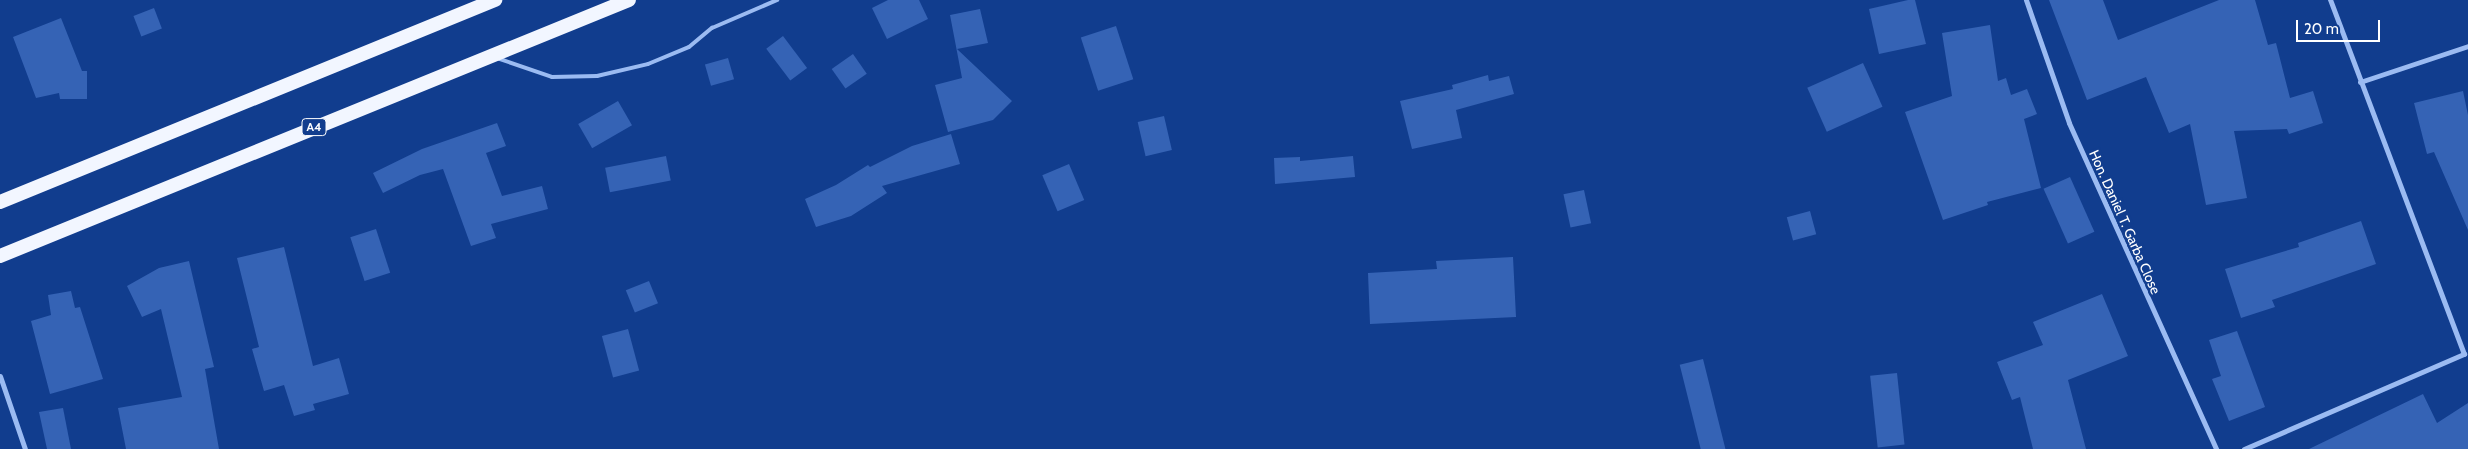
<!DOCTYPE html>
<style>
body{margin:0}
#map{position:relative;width:2468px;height:449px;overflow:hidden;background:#113d8e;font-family:Cabin,sans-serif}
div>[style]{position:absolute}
.building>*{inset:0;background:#3563b5;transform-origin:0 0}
.service>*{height:4px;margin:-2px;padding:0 2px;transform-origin:2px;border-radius:2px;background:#9bbbf2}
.minor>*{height:5px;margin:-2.5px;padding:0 2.5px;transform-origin:2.5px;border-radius:2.5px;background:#9bbbf2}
.trunk>*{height:14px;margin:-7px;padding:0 7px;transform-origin:7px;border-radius:7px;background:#f2f6ff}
span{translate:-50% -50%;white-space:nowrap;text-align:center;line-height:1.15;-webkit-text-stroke:5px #113d8e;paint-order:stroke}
.shield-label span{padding:1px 4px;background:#113d8e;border:1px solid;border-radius:4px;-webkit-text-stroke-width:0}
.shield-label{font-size:12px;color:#fff;font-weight:700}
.street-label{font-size:14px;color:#fff}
.scale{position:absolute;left:2296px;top:20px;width:84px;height:22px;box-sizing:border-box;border:2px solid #fff;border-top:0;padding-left:6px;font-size:15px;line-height:18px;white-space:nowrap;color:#fff;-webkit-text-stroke:4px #113d8e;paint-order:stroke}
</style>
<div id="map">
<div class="building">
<div style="clip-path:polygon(888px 0,919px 0,928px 19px,887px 39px,872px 8px)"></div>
<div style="clip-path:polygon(1908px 0,1915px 0,1926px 44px,1879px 54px,1869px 9px)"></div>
<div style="clip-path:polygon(2049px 0,2103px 0,2118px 40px,2219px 0,2255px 0,2268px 45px,2276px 43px,2290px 98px,2313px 91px,2323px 123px,2289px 134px,2287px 129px,2234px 131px,2247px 198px,2206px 205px,2190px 124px,2169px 133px,2146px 77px,2087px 100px)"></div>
<div style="left:154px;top:8px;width:22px;height:22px;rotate:69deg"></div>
<div style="clip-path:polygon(980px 9px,988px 43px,957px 49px,1012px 101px,993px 120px,948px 132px,935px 85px,962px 78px,950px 15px)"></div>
<div style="clip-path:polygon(61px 18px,82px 71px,87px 71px,87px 99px,60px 99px,59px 93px,36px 98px,13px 37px)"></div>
<div style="clip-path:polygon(1990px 25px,1998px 81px,2006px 78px,2011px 95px,2027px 89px,2037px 114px,2024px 119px,2041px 188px,1987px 202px,1988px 205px,1943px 220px,1905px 112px,1952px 96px,1942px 33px)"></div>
<div style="left:1116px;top:26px;width:56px;height:37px;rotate:72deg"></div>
<div style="left:783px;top:36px;width:40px;height:21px;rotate:53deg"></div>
<div style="left:853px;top:54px;width:24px;height:26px;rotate:55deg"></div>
<div style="left:728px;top:58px;width:22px;height:24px;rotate:74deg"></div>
<div style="left:1863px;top:63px;width:48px;height:61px;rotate:66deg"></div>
<div style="clip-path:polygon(1488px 75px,1489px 81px,1509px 76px,1514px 94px,1456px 110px,1462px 138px,1412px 149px,1400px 101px,1453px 89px,1452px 85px)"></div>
<div style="clip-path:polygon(2463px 91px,2468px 115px,2468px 230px,2434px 152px,2427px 154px,2414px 103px)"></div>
<div style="left:618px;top:101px;width:28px;height:46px;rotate:60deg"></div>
<div style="left:1164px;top:116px;width:35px;height:27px;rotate:77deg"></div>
<div style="clip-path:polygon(497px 123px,506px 146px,486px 153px,502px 196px,542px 186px,548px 209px,491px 224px,496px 238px,471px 246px,443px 169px,420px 175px,383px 193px,373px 173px,422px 149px)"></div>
<div style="clip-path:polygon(951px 134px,960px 164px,882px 186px,887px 193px,851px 216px,816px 227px,805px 199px,836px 185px,868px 165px,870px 167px,912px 146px)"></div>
<div style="left:666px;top:156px;width:25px;height:62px;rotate:79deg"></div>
<div style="clip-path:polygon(1353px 156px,1355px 177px,1275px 184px,1274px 158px,1300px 157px,1300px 161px)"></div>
<div style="left:1069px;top:164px;width:39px;height:29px;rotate:67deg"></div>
<div style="left:2070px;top:177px;width:60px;height:29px;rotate:66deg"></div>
<div style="left:1584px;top:190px;width:34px;height:21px;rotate:78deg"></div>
<div style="left:1810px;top:211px;width:24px;height:24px;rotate:75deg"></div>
<div style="clip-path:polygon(2361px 221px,2376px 264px,2272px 300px,2275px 307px,2241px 318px,2225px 269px,2299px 247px,2298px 243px)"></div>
<div style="left:376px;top:229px;width:46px;height:27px;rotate:72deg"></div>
<div style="clip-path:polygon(284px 247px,313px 366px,339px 358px,349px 394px,313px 404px,315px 410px,294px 416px,284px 385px,264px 391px,252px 349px,259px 347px,237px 258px)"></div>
<div style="clip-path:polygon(1513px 257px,1516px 317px,1370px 324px,1368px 273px,1437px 269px,1436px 261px)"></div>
<div style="clip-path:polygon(189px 261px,214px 367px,205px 369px,219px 449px,126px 449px,118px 408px,182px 397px,161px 309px,142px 317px,127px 286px,159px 268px)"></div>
<div style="left:649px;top:281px;width:24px;height:25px;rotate:68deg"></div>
<div style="clip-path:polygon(71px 291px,75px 308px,80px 307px,103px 379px,50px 394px,31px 321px,51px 315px,48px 295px)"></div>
<div style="clip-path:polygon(2102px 294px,2128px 356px,2068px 380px,2086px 449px,2033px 449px,2020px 397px,2012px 400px,1997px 362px,2043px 345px,2033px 322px)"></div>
<div style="left:628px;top:329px;width:43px;height:27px;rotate:75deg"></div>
<div style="clip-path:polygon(2237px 331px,2265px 407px,2229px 421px,2212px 379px,2221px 376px,2209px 340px)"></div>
<div style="left:1703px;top:359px;width:93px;height:24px;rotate:76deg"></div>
<div style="left:1897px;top:373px;width:72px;height:27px;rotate:84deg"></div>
<div style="clip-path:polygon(2423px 394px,2437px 423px,2468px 403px,2468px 449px,2309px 449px)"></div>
<div style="clip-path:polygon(63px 408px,71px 449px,47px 449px,39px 412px)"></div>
</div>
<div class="service">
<div style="left:497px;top:58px;width:58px;rotate:19.1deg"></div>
<div style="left:552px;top:77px;width:45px;rotate:-1.3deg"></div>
<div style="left:597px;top:76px;width:52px;rotate:-13.2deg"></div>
<div style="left:648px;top:64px;width:44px;rotate:-22.5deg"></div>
<div style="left:689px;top:47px;width:30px;rotate:-40deg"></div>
<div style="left:712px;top:28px;width:71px;rotate:-23.3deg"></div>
</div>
<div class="minor">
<div style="left:2026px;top:0;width:130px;rotate:70.7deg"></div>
<div style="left:2069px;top:123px;width:358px;rotate:65.7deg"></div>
<div style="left:2360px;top:82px;width:114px;rotate:-18.4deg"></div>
<div style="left:0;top:376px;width:77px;rotate:71.1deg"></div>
<div style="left:2244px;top:449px;width:240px;rotate:-23.4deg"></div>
<div style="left:2464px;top:354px;width:379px;rotate:-110.7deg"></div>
</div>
<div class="trunk">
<div style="left:0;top:202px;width:535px;rotate:-22.2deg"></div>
<div style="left:0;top:256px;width:679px;rotate:-22.15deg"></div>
</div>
<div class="shield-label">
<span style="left:314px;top:127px">A4</span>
</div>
<div class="street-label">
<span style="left:2125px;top:222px;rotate:66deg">Hon. Daniel T. Garba Close</span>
</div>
<div class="scale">20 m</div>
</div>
